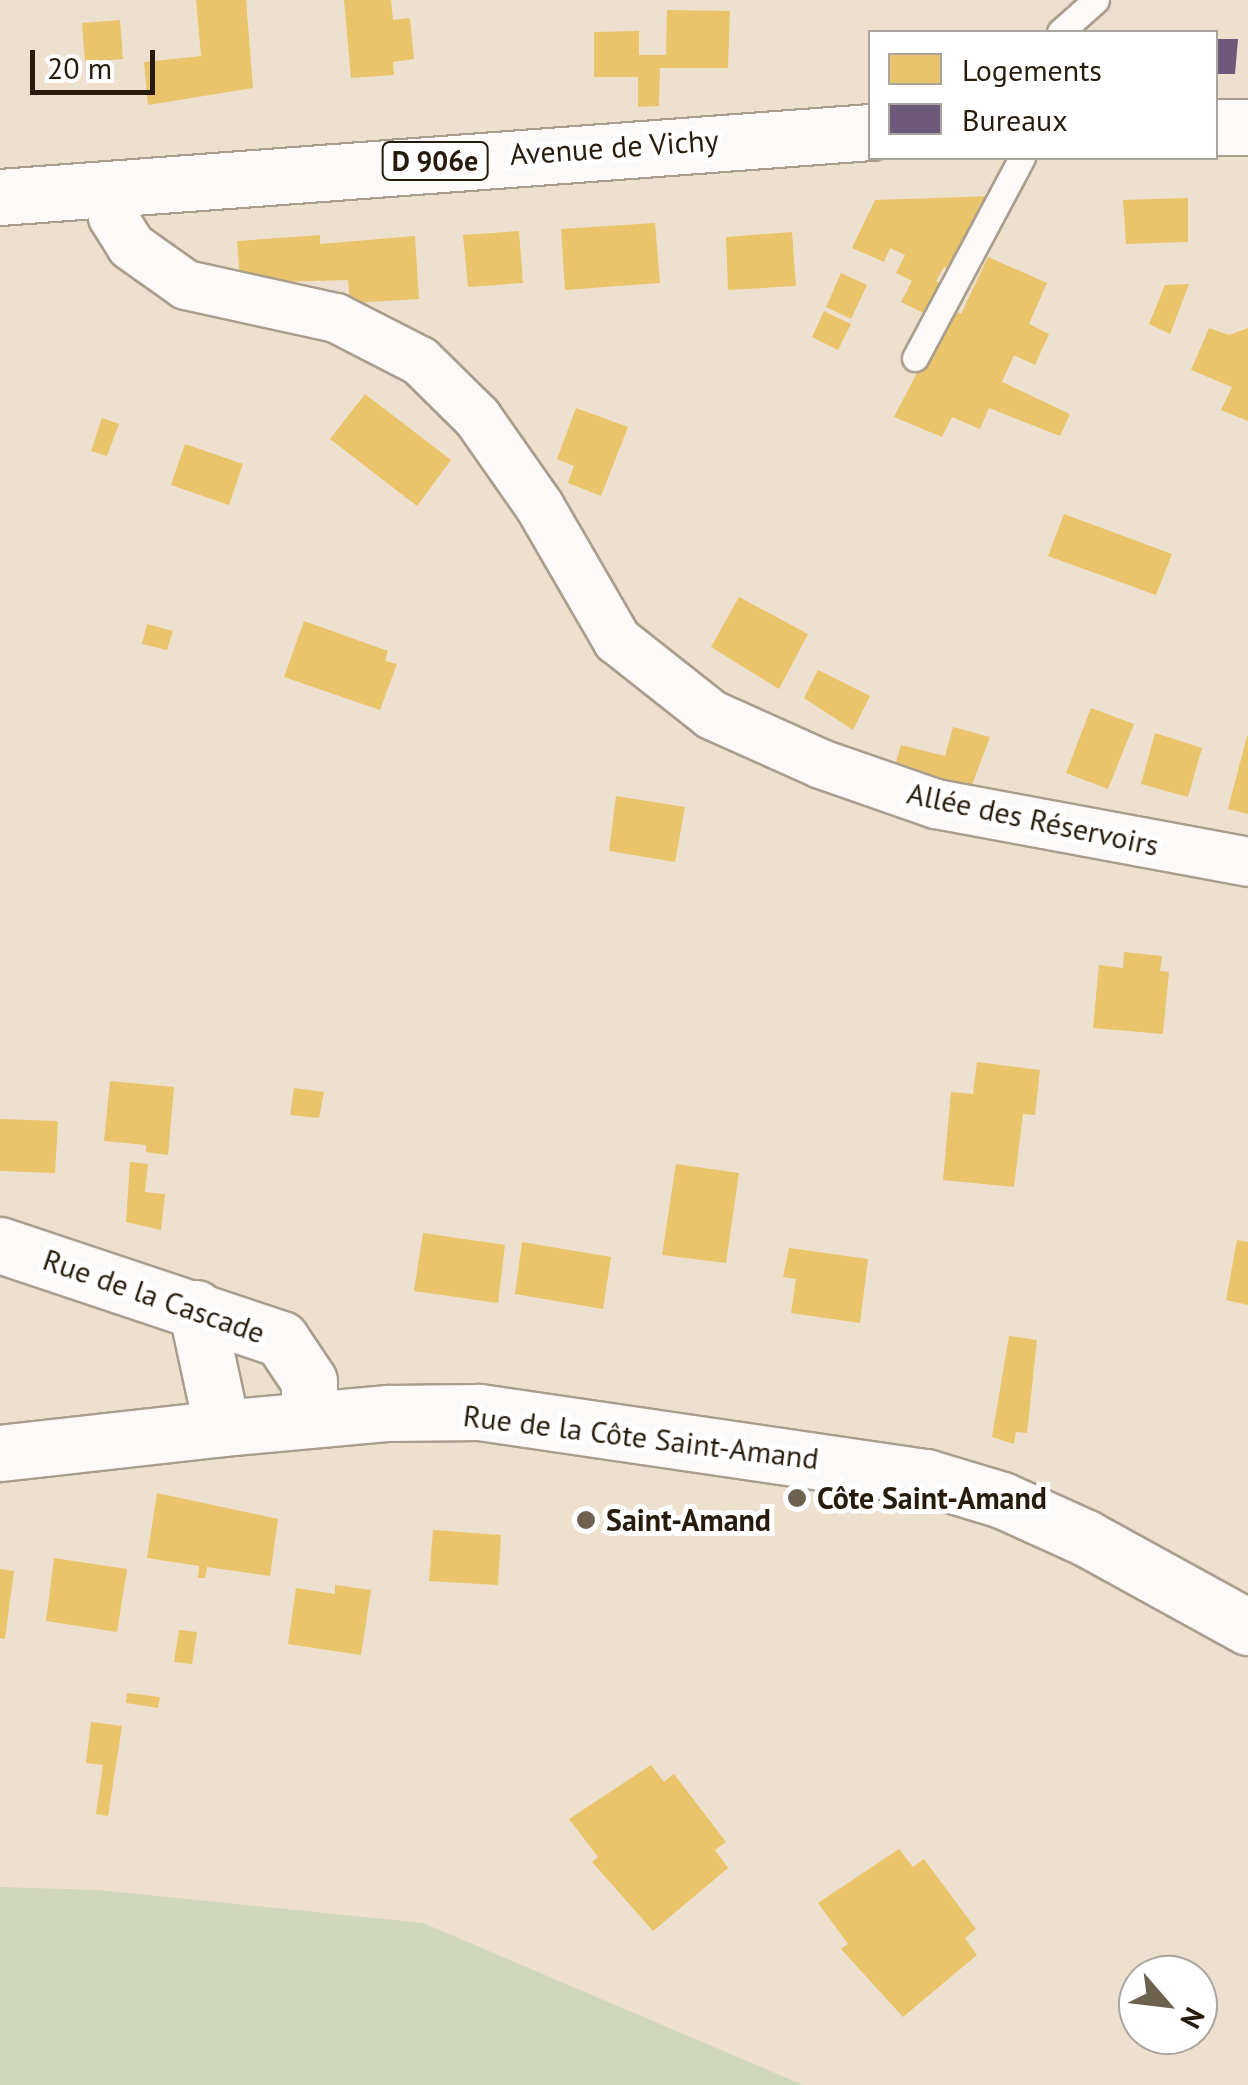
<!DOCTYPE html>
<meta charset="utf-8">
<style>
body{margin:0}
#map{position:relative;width:1248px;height:2085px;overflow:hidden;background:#eee0ce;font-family:"PT Sans",sans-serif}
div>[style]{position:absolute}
.green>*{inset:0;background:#d0d7ba}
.homes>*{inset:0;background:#e9c46a}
.offices>*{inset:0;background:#6d597a}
.roads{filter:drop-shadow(2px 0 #a99d8e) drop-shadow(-2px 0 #a99d8e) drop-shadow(0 2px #a99d8e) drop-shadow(0 -2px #a99d8e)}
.service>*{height:25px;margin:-12.5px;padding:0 12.5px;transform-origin:12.5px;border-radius:12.5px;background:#fcfaf8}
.minor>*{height:48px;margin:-24px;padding:0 24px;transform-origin:24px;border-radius:24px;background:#fcfaf8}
.tertiary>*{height:55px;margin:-27.5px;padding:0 27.5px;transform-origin:27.5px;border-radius:27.5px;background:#fcfaf8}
.secondary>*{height:55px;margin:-27.5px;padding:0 27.5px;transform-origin:27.5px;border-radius:27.5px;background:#fcfaf8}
.primary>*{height:55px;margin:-27.5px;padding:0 27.5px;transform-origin:27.5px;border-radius:27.5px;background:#fcfaf8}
.dots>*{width:28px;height:28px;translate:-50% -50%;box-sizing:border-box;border:5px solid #fff;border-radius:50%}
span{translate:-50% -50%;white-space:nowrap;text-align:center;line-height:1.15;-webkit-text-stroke:10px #fff;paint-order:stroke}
.shield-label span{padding:2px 8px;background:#fff;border:2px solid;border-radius:8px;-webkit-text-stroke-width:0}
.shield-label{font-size:28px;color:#271c0c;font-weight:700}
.street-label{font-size:30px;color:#271c0c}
.poi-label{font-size:30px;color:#271c0c;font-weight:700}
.left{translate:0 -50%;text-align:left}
.legend{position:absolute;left:868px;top:30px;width:350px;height:130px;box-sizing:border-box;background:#fff;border:2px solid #a9a49e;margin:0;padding:12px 18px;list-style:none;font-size:30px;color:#271c0c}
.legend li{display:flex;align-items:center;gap:20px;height:50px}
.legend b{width:50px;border:2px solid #a9a49e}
.north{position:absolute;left:1118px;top:1955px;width:100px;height:100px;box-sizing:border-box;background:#fff;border:2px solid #a9a49e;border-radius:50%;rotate:118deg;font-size:28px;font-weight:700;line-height:40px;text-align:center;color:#271c0c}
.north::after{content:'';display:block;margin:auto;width:35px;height:45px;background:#6d6150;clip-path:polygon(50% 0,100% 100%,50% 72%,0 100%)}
.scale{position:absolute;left:30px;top:50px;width:125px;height:45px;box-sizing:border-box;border:5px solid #271c0c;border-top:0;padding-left:12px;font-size:30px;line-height:35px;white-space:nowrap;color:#271c0c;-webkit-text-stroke:8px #fff;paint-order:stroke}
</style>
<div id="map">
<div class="green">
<i style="clip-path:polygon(0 1887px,98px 1890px,423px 1923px,803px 2085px,0 2085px)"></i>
</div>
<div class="homes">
<i style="clip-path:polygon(196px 0,246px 0,253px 88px,148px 105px,144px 62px,201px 56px)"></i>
<i style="clip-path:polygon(344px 0,391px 0,393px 20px,410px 18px,414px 59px,393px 62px,394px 75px,351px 78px)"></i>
<i style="clip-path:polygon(667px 10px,730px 11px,728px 68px,660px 68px,659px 106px,638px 107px,638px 77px,594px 77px,594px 32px,639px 31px,639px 55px,666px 55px)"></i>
<i style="clip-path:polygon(120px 20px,123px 59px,85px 62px,82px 23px)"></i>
<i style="clip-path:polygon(992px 196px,956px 273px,944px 267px,936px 281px,944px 284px,928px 315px,901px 302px,912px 281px,896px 273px,905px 255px,890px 248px,884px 262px,852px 248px,875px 200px)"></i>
<i style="clip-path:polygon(1188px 198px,1188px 242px,1126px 244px,1123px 200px)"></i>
<i style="clip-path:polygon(655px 223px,660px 283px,565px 290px,561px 229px)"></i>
<i style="clip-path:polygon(519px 231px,523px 283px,468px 287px,463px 235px)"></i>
<i style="clip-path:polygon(792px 232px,796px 286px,728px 290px,726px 237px)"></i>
<i style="clip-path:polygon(320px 235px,320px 244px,415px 236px,419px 299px,350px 303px,348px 280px,240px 283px,237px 241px)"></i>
<i style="clip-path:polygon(988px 257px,1047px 283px,1029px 324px,1049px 334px,1035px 365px,1014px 355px,1002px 382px,1070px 414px,1060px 436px,989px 408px,980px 429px,952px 417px,942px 437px,894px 417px,950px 309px,961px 314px)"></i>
<i style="clip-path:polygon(841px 273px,867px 285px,851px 319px,826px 307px)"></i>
<i style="clip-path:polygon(1189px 284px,1170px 334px,1149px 324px,1165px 285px)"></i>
<i style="clip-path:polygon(824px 311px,851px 324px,838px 350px,812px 337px)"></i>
<i style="clip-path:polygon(1209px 328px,1229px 335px,1248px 328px,1248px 421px,1221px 410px,1232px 387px,1191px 370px)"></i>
<i style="clip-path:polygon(365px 394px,451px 460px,417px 506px,330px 439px)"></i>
<i style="clip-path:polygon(576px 408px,628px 427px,601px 496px,568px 483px,574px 466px,557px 459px)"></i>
<i style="clip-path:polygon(102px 418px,119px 424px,107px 456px,91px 451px)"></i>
<i style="clip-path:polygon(185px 444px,243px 464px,229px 505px,171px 485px)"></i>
<i style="clip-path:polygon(1064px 514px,1172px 554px,1156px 595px,1048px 556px)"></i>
<i style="clip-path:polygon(739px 597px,808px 634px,779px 689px,711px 647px)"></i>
<i style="clip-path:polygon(304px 621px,388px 651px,385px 661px,397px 664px,380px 710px,284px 677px)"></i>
<i style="clip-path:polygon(147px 624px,173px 631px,167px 650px,142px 644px)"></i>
<i style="clip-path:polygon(818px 670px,870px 696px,853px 730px,804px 698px)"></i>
<i style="clip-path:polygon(1091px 708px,1134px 724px,1108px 789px,1066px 773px)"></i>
<i style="clip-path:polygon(953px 727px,990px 737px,970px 790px,894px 769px,901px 745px,945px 756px)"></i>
<i style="clip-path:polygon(1155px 733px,1202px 748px,1188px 797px,1141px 784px)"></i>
<i style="clip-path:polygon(1247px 736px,1248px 736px,1248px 814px,1228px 809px)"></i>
<i style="clip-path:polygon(616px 796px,685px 807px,675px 862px,609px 851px)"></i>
<i style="clip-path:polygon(1124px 952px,1162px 956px,1160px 971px,1169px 972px,1163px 1034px,1093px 1028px,1099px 965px,1123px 968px)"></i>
<i style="clip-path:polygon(977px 1062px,1040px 1070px,1035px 1115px,1023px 1114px,1014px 1187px,943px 1180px,951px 1092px,973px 1094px)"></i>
<i style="clip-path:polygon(110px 1081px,174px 1087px,168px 1155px,146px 1152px,146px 1145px,104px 1141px)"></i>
<i style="clip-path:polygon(294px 1088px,324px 1092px,319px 1118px,290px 1115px)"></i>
<i style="clip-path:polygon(0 1119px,58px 1121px,55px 1173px,0 1171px)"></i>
<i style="clip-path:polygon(130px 1162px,148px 1164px,145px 1192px,165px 1194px,161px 1230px,126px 1222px)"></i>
<i style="clip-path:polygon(676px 1164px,739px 1173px,726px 1263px,662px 1255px)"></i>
<i style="clip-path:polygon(423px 1233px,505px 1245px,498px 1303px,414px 1291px)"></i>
<i style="clip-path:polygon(1237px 1240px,1248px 1242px,1248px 1305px,1226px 1300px)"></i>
<i style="clip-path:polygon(522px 1242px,611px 1257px,603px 1309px,515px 1294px)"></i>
<i style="clip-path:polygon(789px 1248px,868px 1259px,860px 1323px,791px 1313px,796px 1279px,783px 1277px)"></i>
<i style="clip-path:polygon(1009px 1336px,1037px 1340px,1027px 1433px,1016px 1432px,1014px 1444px,992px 1437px)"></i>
<i style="clip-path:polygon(157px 1493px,278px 1519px,270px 1576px,207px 1567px,205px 1578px,198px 1578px,199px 1566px,147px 1558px)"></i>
<i style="clip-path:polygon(581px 1507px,598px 1513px,592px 1532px,575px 1527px)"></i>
<i style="clip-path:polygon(433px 1530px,501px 1535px,498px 1585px,429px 1581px)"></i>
<i style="clip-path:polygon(54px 1558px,127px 1569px,117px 1632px,46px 1621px)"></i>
<i style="clip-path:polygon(0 1569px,14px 1571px,5px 1639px,0 1638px)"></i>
<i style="clip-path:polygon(335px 1585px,371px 1590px,361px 1655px,288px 1644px,296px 1588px,335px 1594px)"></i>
<i style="clip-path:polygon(179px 1630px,197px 1632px,192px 1664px,174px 1662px)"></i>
<i style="clip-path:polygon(127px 1693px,160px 1697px,158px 1708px,126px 1703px)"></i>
<i style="clip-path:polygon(91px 1722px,122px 1726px,108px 1816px,96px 1814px,103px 1765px,86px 1763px)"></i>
<i style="clip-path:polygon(651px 1765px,664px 1782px,674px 1774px,726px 1842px,715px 1850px,728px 1868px,653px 1931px,592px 1862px,598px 1857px,569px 1819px)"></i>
<i style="clip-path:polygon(899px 1849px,913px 1867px,924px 1859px,976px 1929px,965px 1938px,977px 1955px,903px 2017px,841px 1949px,848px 1944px,818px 1903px)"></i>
</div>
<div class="offices">
<i style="clip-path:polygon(1216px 39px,1238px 39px,1235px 74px,1216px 74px)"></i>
</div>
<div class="roads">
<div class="service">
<i style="left:1060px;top:32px;width:48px;rotate:-41.6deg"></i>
<i style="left:915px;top:358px;width:227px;rotate:-61.9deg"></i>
</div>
<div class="minor">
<i style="left:109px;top:189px;width:28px;rotate:82deg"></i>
<i style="left:113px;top:217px;width:34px;rotate:58deg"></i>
<i style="left:131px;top:246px;width:67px;rotate:35.3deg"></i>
<i style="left:186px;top:285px;width:154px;rotate:12.4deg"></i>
<i style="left:336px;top:318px;width:94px;rotate:27.1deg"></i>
<i style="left:420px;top:361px;width:80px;rotate:44.5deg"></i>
<i style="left:477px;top:417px;width:110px;rotate:55deg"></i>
<i style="left:540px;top:507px;width:154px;rotate:59.9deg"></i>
<i style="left:617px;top:640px;width:121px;rotate:38.3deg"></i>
<i style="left:712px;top:715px;width:120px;rotate:24.2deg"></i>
<i style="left:821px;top:764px;width:122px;rotate:19.2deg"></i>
<i style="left:936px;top:804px;width:317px;rotate:10.5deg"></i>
</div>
<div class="tertiary">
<i style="left:0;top:1453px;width:223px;rotate:-6.4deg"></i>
</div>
<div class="secondary">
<i style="left:0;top:1245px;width:296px;rotate:18.5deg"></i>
<i style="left:281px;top:1339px;width:50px;rotate:56.3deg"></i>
<i style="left:309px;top:1381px;width:39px;rotate:90deg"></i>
<i style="left:196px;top:1308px;width:123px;rotate:77.8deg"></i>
<i style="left:222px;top:1428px;width:167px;rotate:-5.2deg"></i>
<i style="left:388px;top:1413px;width:91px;rotate:-0.6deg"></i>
<i style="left:479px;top:1412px;width:452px;rotate:8.3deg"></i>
<i style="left:926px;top:1477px;width:79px;rotate:16.8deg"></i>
<i style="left:1002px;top:1500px;width:92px;rotate:24.3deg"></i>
<i style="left:1086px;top:1538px;width:185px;rotate:28.8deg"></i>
</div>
<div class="primary">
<i style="left:1216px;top:127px;width:32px"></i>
<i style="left:0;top:197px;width:872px;rotate:-4.27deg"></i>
</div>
</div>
<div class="dots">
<i style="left:797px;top:1498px;background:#6d6150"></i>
<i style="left:586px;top:1520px;background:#6d6150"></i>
</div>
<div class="shield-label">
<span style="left:435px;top:161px">D 906e</span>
</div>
<div class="street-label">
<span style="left:614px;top:147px;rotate:-4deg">Avenue de Vichy</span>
<span style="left:1033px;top:819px;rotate:12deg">Allée des Réservoirs</span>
<span style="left:154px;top:1296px;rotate:19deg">Rue de la Cascade</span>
<span style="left:641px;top:1437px;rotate:7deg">Rue de la Côte Saint-Amand</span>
</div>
<div class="poi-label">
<span class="left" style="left:817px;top:1498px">Côte Saint-Amand</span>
<span class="left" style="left:606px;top:1520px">Saint-Amand</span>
</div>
<ul class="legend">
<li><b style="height:28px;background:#e9c46a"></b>Logements</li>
<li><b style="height:28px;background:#6d597a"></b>Bureaux</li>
</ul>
<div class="north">N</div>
<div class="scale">20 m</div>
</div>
